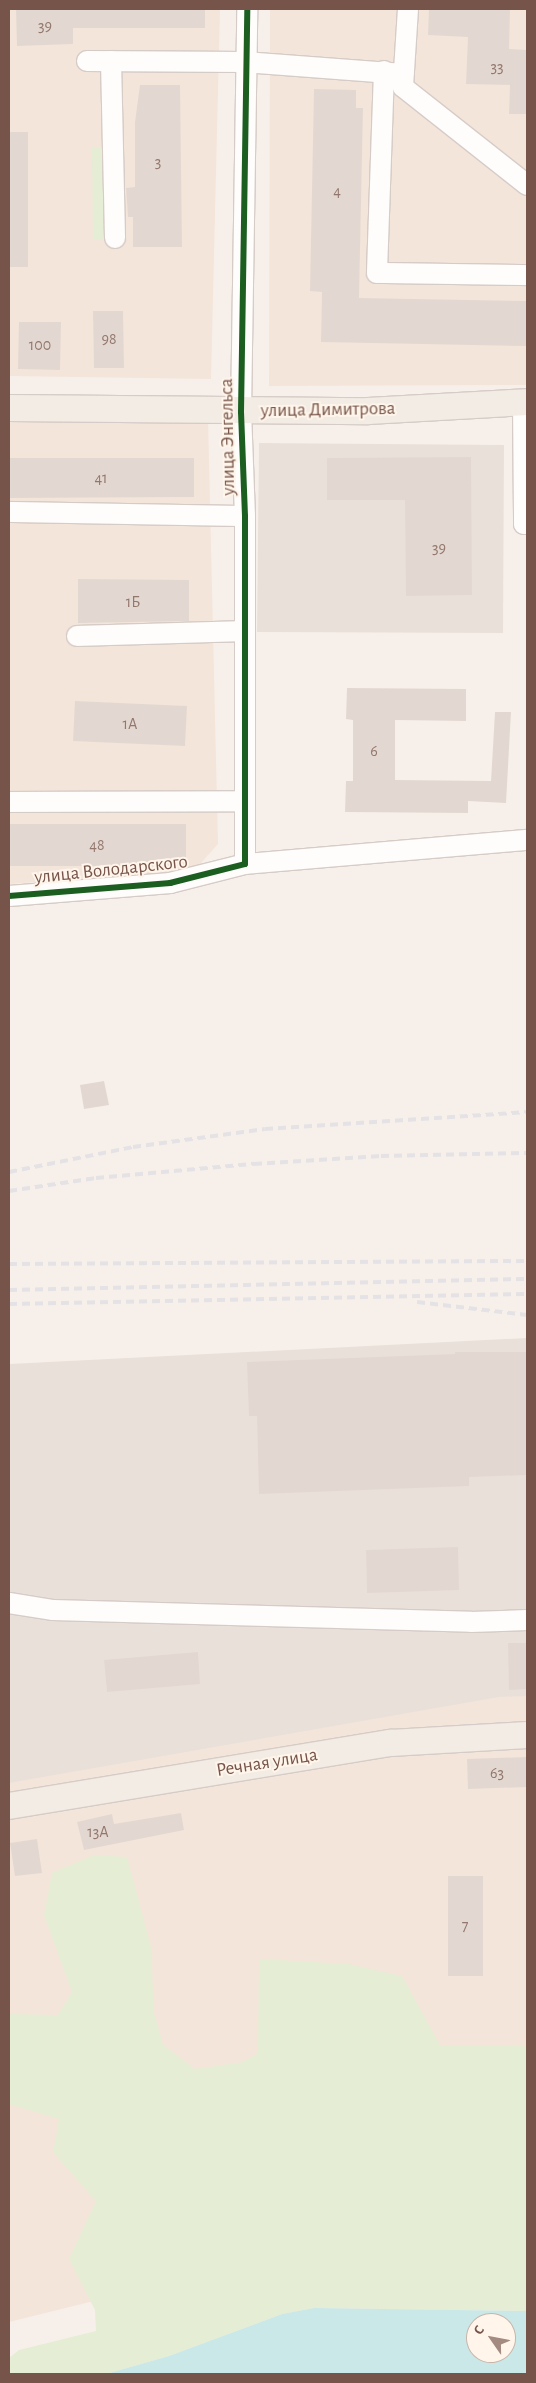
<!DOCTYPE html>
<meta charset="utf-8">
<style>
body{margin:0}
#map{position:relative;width:536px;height:2383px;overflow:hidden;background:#f7f0ea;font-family:"Alegreya Sans",sans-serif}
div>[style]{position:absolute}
.residential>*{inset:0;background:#f3e5da}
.industrial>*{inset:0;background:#eae0da}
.green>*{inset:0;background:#e5edd4}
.water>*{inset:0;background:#cae8e8}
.building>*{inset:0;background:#e3d8d1}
.roads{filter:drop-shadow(1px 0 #d6ccc7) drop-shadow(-1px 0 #d6ccc7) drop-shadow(0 1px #d6ccc7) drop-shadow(0 -1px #d6ccc7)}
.minor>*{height:20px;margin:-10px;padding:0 10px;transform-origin:10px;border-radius:10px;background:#fefdfc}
.major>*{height:26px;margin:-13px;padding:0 13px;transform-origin:13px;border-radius:13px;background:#f2ece5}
.rail>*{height:4px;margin-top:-2px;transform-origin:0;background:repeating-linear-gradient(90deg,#e4e2e5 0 8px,transparent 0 13px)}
.cycleway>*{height:6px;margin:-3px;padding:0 3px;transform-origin:3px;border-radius:3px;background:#1b5e20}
span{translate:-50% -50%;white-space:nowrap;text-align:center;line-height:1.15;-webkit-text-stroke:4px #fff5ea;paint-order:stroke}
.number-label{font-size:16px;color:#93776d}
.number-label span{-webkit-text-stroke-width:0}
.street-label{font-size:19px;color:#765449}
.frame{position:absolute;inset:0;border:10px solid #765449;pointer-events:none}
.north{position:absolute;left:466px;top:2313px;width:50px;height:50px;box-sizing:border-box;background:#fff5ea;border:1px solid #c8b5aa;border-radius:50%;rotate:303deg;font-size:14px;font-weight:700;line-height:20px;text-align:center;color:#765449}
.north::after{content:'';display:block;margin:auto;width:18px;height:22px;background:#a38b81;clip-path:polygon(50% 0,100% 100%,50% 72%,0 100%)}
</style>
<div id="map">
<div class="residential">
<i style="clip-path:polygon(9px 9px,220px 9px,211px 379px,9px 376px)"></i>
<i style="clip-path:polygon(270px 9px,527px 9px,527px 385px,269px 386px)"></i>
<i style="clip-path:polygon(208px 418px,218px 844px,194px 871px,9px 884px,9px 420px)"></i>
<i style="clip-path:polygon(527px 1568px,527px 2253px,308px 2248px,9px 2322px,9px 1726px)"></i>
</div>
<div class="industrial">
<i style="clip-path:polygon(259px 443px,504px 445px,503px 633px,257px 632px)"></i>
<i style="clip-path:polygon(527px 1338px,527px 1696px,499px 1697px,9px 1783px,9px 1364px)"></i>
</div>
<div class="green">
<i style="clip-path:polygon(92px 148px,104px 148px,105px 240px,93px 240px)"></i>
<i style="clip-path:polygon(94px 1855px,127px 1857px,151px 1947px,154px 2012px,163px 2045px,195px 2069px,243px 2062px,258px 2053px,259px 1959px,348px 1964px,402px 1976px,440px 2045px,527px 2046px,527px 2311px,314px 2308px,282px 2314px,169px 2356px,106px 2374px,9px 2374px,9px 2358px,19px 2350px,96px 2331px,95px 2310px,69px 2259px,96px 2201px,53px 2152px,59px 2119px,9px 2104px,9px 2014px,58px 2015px,72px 1992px,44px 1915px,52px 1873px)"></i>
</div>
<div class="water">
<i style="clip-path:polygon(evenodd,314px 2308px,527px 2311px,527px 2374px,106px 2374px,169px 2356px,282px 2314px,314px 2308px,476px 2323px,506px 2323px,506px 2353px,476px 2353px,476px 2323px)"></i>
</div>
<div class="building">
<i style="clip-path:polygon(16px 9px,205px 9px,205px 28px,73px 28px,73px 44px,17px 46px)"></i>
<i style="clip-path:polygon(429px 9px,510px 9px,509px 49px,527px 50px,527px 114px,509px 114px,510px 85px,466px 84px,468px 37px,428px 35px)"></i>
<i style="clip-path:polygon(140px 85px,180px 85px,182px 247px,133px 247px,133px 217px,128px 217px,126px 188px,135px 187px,135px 122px)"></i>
<i style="clip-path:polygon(314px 89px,356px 90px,356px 108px,363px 108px,359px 298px,527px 301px,527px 346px,321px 342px,322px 292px,310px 291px)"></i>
<i style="clip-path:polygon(9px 132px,28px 132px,28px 267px,9px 267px)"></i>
<i style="clip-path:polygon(93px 311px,123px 311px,124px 368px,94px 368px)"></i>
<i style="clip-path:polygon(19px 322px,61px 322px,60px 370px,18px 369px)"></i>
<i style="clip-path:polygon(471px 457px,472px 595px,406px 596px,405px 500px,327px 500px,327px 458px)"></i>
<i style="clip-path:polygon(9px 458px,194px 458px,194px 497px,9px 498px)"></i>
<i style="clip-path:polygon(78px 579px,189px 580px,189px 621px,78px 623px)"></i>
<i style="clip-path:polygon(347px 688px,466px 689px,466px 721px,395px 720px,395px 780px,491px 781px,495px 712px,511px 712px,506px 803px,468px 801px,468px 813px,345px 812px,346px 781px,353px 781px,353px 720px,346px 719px)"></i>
<i style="clip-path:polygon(75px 701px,187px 706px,185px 746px,73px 741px)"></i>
<i style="clip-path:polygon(9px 824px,186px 824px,186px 866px,9px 866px)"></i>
<i style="clip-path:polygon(104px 1081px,109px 1105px,84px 1109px,80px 1085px)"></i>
<i style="clip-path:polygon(455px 1352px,527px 1352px,527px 1475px,469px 1477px,469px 1486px,259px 1494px,257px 1416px,249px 1416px,247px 1362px,455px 1354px)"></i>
<i style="clip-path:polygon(458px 1547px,459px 1590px,367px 1593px,366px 1550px)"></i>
<i style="clip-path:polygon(508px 1643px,527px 1643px,527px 1689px,509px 1690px)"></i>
<i style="clip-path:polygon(198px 1652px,200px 1684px,107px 1692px,104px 1660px)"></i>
<i style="clip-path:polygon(527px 1757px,527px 1787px,468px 1789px,467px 1759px)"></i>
<i style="clip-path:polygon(181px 1813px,184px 1830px,84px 1850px,77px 1822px,112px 1814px,114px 1824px)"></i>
<i style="clip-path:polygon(37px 1839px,42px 1873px,15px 1876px,10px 1843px)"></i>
<i style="clip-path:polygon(448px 1876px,483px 1876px,483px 1976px,448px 1976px)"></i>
</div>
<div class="roads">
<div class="minor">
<i style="left:408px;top:9px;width:78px;rotate:93.7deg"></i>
<i style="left:403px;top:87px;width:158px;rotate:38.3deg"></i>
<i style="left:87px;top:61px;width:157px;rotate:0.4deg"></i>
<i style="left:244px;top:62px;width:160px;rotate:4.3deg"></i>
<i style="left:111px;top:61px;width:177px;rotate:88.7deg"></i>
<i style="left:384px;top:71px;width:202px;rotate:92deg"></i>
<i style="left:377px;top:273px;width:150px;rotate:0.8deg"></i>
<i style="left:523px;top:402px;width:122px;rotate:89.5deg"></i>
<i style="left:524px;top:524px;width:3px"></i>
<i style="left:9px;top:512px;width:236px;rotate:1deg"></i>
<i style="left:77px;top:636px;width:168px;rotate:-1.7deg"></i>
<i style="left:9px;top:802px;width:236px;rotate:-0.2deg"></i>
<i style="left:245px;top:864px;width:348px;rotate:-90deg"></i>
<i style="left:245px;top:516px;width:104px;rotate:-92.2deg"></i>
<i style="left:241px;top:412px;width:403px;rotate:-89.1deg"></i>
<i style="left:9px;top:896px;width:162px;rotate:-4.6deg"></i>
<i style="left:170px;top:883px;width:77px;rotate:-14.2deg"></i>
<i style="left:245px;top:864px;width:283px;rotate:-4.9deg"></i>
<i style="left:9px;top:1603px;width:45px;rotate:9deg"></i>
<i style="left:53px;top:1610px;width:418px;rotate:1.6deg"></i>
<i style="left:471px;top:1622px;width:56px;rotate:-2deg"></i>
</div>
<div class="major">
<i style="left:9px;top:408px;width:359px;rotate:0.5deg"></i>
<i style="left:368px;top:411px;width:159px;rotate:-3.2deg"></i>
<i style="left:9px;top:1806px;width:387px;rotate:-9.4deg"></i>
<i style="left:391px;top:1743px;width:136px;rotate:-3.4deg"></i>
</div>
</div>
<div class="rail">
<i style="left:9px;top:1172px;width:126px;rotate:-11.4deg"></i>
<i style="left:133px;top:1147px;width:133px;rotate:-7.8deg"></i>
<i style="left:265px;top:1129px;width:263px;rotate:-3.7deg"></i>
<i style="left:9px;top:1191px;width:88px;rotate:-8.5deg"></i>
<i style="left:96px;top:1178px;width:159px;rotate:-5.1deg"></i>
<i style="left:254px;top:1164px;width:127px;rotate:-3.6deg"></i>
<i style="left:381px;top:1156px;width:146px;rotate:-1.2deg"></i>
<i style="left:9px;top:1264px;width:518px;rotate:-0.33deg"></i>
<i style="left:9px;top:1290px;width:518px;rotate:-1.22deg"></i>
<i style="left:417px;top:1302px;width:111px;rotate:6.7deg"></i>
<i style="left:9px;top:1304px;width:518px;rotate:-1.11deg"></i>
</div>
<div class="cycleway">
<i style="left:9px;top:896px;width:162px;rotate:-4.6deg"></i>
<i style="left:170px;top:883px;width:77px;rotate:-14.2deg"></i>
<i style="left:245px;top:864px;width:348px;rotate:-90deg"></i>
<i style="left:245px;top:516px;width:104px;rotate:-92.2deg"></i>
<i style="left:241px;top:412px;width:403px;rotate:-89.1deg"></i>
</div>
<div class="number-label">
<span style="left:45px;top:26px">39</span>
<span style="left:497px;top:67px">33</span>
<span style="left:158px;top:162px">3</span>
<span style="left:337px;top:191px">4</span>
<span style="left:109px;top:339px">98</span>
<span style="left:40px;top:345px">100</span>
<span style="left:101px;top:478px">41</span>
<span style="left:439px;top:548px">39</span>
<span style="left:133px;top:602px">1Б</span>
<span style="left:130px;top:724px">1А</span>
<span style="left:374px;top:751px">6</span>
<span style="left:97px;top:845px">48</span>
<span style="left:497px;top:1773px">63</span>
<span style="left:98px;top:1832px">13А</span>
<span style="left:465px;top:1926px">7</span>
</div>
<div class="street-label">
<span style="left:328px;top:410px;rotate:-1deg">улица Димитрова</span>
<span style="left:228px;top:437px;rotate:-91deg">улица Энгельса</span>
<span style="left:111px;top:870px;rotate:-6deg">улица Володарского</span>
<span style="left:267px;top:1763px;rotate:-9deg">Речная улица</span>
</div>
<div class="frame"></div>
<div class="north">С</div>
</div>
